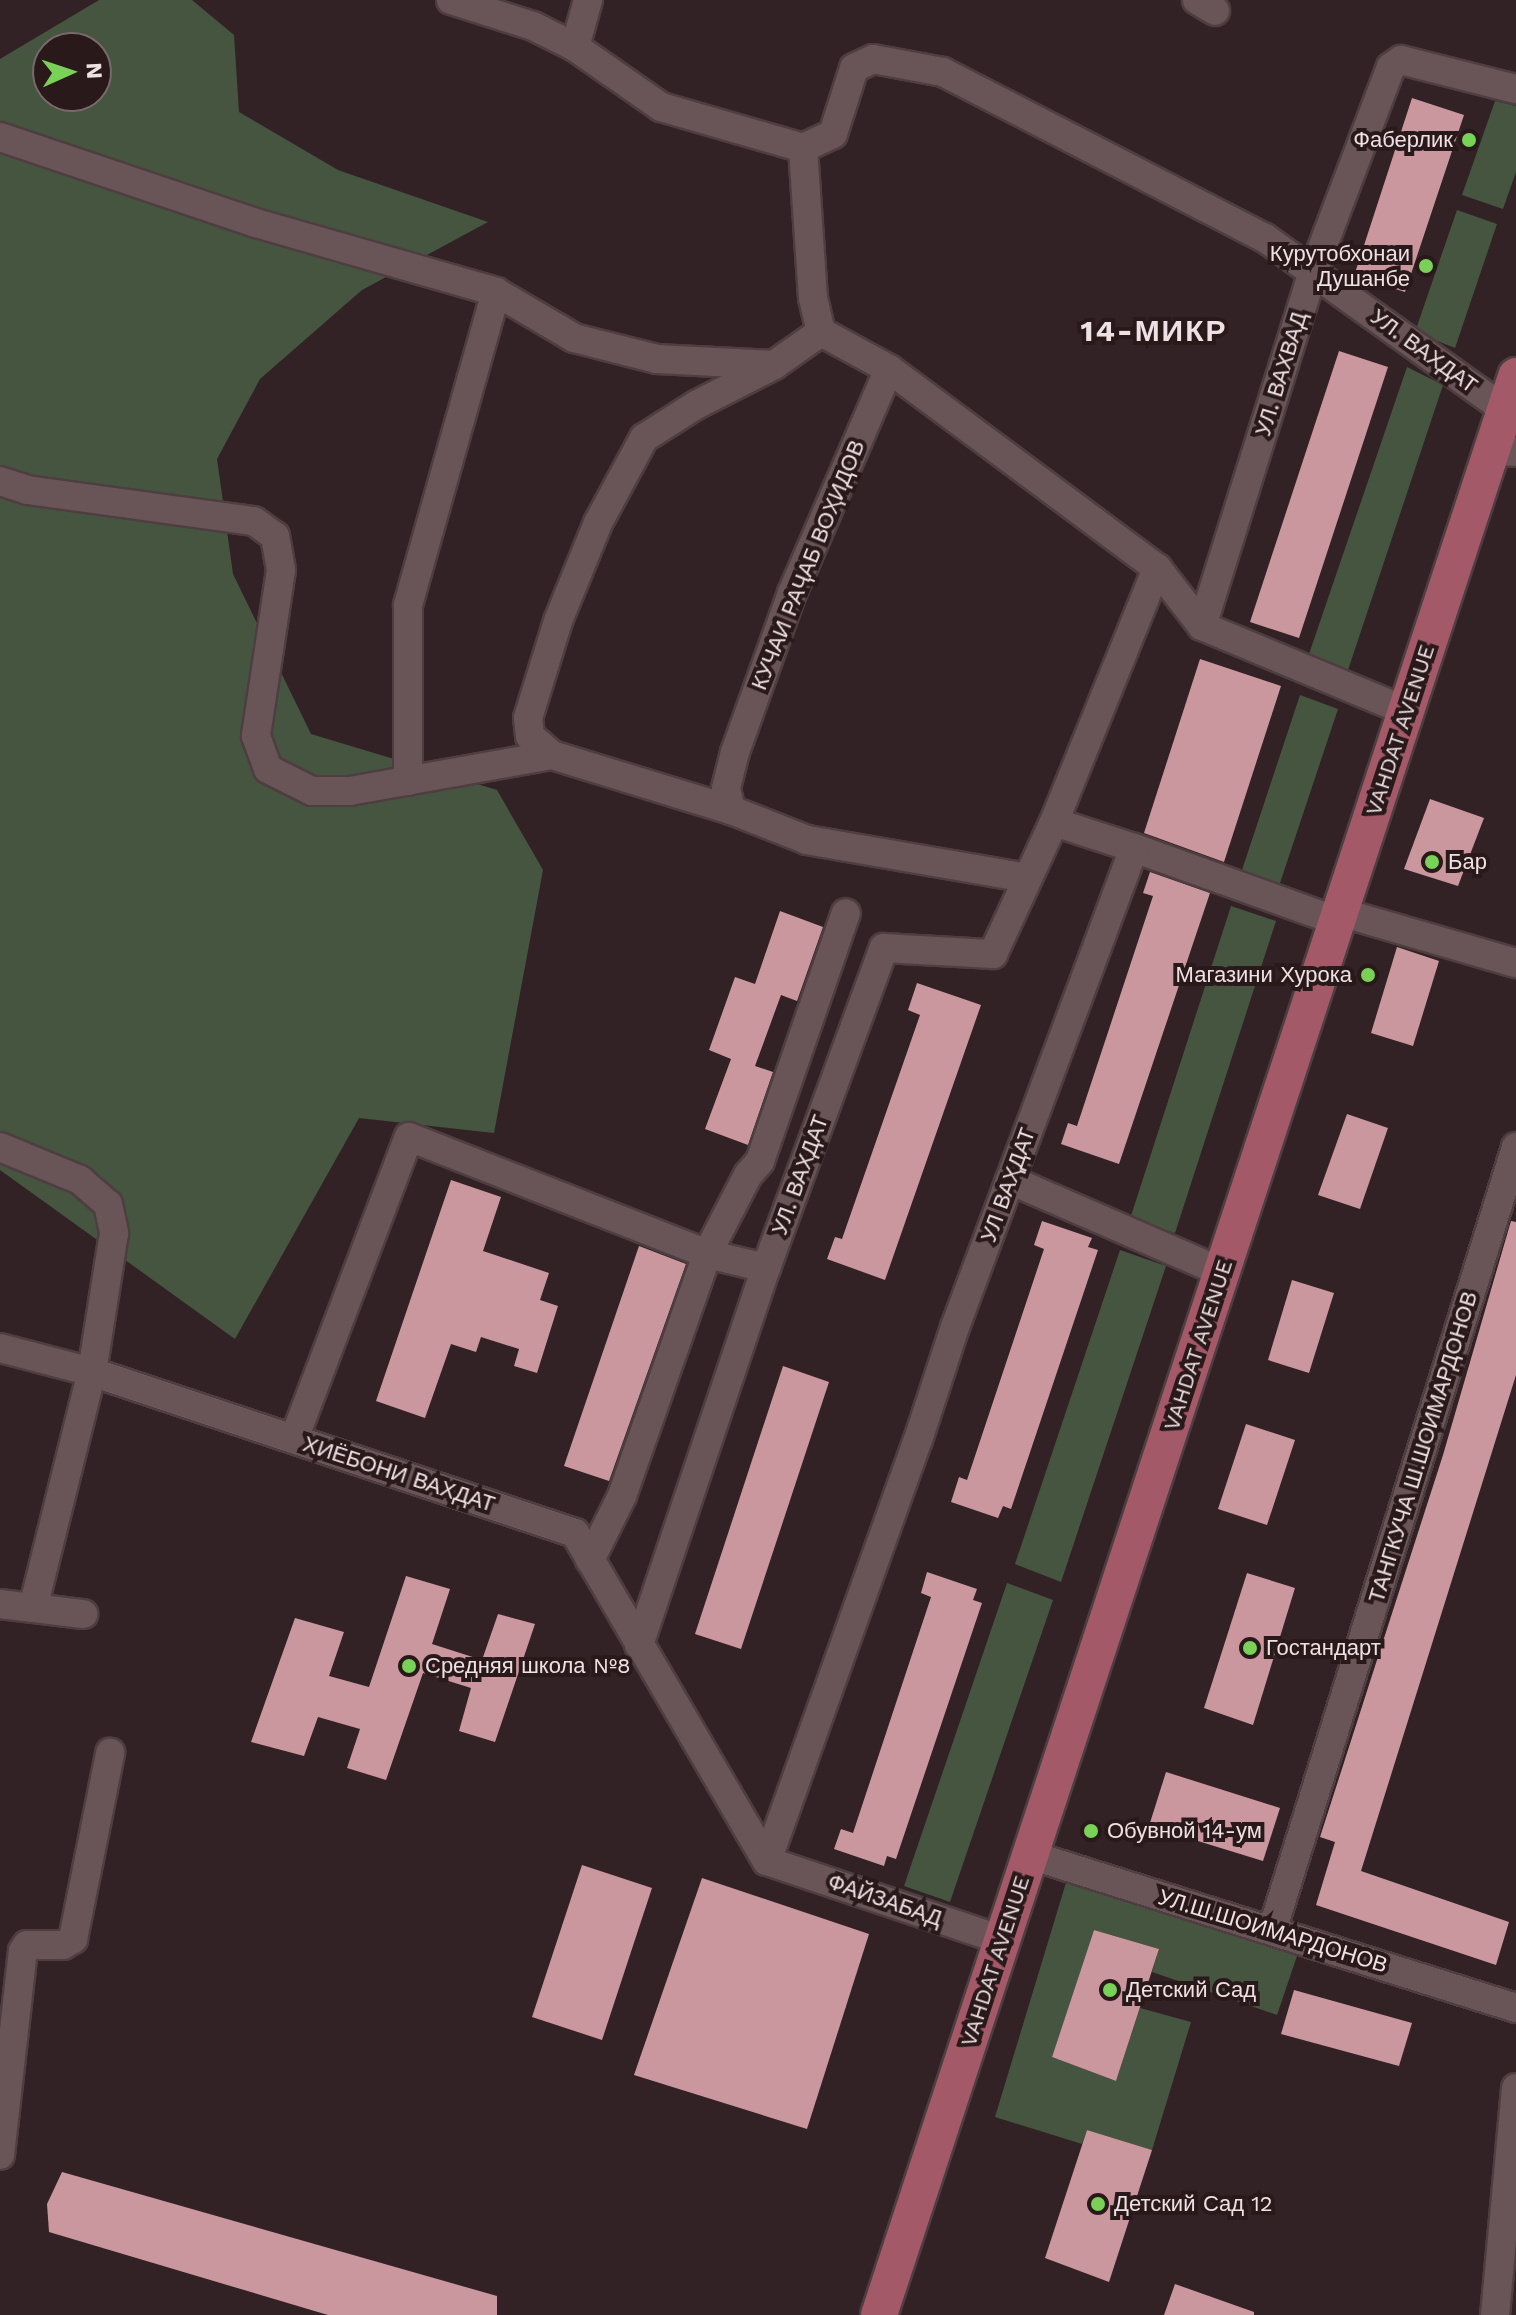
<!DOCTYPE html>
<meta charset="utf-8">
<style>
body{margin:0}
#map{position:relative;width:1516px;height:2315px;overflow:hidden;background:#332225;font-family:"Work Sans",sans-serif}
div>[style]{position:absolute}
.green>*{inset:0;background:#455540}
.building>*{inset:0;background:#cb979f}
.roads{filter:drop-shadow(2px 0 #4e3e41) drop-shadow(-2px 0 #4e3e41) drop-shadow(0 2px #4e3e41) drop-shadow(0 -2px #4e3e41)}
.minor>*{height:28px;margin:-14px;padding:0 14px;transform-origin:14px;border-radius:14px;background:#695558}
.major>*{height:36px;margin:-18px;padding:0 18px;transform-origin:18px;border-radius:18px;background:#a45968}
.dots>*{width:22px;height:22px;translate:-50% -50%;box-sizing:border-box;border:4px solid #29191b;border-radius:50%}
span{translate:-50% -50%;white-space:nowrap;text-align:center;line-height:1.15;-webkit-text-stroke:8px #29191b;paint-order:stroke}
.poi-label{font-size:22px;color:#eee1e3}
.right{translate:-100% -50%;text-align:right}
.left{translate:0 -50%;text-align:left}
.street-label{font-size:22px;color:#eee1e3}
.district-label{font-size:30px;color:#eee1e3;font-weight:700;letter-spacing:2px}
.north{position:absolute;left:32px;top:32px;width:80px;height:80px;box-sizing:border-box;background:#29191b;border:2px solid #78696b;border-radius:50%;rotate:87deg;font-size:22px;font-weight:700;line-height:32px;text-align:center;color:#eee1e3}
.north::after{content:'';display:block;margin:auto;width:28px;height:36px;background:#7ad157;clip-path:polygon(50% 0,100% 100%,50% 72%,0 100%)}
</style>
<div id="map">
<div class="green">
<i style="clip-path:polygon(evenodd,99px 0,192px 0,234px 35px,239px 112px,338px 170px,488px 222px,362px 290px,260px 379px,217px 459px,233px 574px,311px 734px,497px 790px,543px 870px,494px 1133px,359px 1118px,235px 1339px,0 1170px,0 59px,99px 0,48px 48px,96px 48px,96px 96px,48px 96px,48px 48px)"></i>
<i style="clip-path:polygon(1495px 101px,1516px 106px,1516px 172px,1503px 209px,1462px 195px)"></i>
<i style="clip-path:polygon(1457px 210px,1497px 224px,1455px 348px,1415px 332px)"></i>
<i style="clip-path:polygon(1407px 367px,1443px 385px,1348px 670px,1309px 654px)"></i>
<i style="clip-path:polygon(1300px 695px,1338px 709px,1278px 889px,1241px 873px)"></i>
<i style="clip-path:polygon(1231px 906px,1276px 921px,1175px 1233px,1130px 1219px)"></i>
<i style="clip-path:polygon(1120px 1250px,1166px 1266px,1061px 1582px,1015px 1564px)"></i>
<i style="clip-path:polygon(1007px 1583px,1053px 1600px,950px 1902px,904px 1886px)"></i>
<i style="clip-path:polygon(1068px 1876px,1298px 1953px,1277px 2015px,1152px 1972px,1159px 1949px,1094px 1930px,1052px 2057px,1116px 2081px,1140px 2008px,1191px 2022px,1152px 2150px,1087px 2130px,1082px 2144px,995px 2117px)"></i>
</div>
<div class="building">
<i style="clip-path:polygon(1412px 98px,1464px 115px,1405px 292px,1354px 276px)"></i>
<i style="clip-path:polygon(1339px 351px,1388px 367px,1299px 638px,1250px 622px)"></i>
<i style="clip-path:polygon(1200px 659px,1281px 686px,1224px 862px,1144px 833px)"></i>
<i style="clip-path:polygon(1430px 799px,1484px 818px,1458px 886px,1404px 869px)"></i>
<i style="clip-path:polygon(1150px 872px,1210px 893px,1119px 1164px,1061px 1144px,1068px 1123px,1077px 1126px,1153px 896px,1143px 893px)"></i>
<i style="clip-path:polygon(780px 911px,823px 927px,797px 1001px,781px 995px,755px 1066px,773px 1072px,748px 1145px,705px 1129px,731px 1059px,709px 1050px,735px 977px,755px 984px)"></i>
<i style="clip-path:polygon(1397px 947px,1439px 961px,1413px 1046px,1371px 1033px)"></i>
<i style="clip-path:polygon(917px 983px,981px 1005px,885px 1280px,827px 1259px,835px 1237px,842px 1239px,920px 1015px,908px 1010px)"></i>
<i style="clip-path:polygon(1347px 1114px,1388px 1128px,1360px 1209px,1318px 1195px)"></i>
<i style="clip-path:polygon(451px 1180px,501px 1197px,483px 1251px,549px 1273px,540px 1300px,558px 1306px,537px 1373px,514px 1366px,519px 1349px,481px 1337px,476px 1352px,451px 1344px,425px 1418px,376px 1401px)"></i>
<i style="clip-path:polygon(1042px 1221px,1092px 1238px,1088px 1247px,1098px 1250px,1011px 1509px,1003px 1506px,998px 1518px,951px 1502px,959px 1477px,967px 1480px,1044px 1249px,1034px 1245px)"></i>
<i style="clip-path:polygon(1511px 1221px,1516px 1222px,1516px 1375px,1361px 1871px,1509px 1922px,1496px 1965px,1316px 1905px,1335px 1842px,1320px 1837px,1443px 1455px)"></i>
<i style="clip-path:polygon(639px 1246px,686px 1264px,609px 1481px,564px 1466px)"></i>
<i style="clip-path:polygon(1292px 1280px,1334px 1293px,1309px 1373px,1268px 1360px)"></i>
<i style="clip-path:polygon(783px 1366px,829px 1382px,741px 1649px,695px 1634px)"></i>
<i style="clip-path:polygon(1246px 1424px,1295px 1440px,1267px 1525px,1218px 1509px)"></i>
<i style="clip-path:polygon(927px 1572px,977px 1589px,973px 1600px,982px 1603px,896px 1859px,887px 1856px,884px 1866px,834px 1849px,841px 1829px,853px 1833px,931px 1597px,921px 1593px)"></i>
<i style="clip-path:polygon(1247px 1573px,1295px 1588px,1253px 1725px,1204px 1708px)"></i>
<i style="clip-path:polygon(406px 1576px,450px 1589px,432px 1644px,482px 1660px,498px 1614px,535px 1624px,495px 1742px,459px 1731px,471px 1688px,423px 1673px,386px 1780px,347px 1768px,360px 1729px,318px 1717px,304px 1756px,251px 1742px,295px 1618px,344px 1632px,329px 1676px,369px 1687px)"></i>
<i style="clip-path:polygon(1166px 1772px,1280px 1808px,1263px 1861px,1149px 1826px)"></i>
<i style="clip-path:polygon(582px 1865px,652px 1888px,602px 2040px,532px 2017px)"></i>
<i style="clip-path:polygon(702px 1878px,869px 1934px,807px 2129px,634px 2075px)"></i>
<i style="clip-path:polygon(1094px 1930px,1159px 1949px,1116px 2081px,1052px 2057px)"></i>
<i style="clip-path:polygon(1294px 1990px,1412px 2023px,1399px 2066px,1281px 2034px)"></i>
<i style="clip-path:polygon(1087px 2130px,1152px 2150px,1109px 2282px,1045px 2258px)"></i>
<i style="clip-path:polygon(62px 2172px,497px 2296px,497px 2315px,328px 2315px,49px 2232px,47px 2204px)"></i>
<i style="clip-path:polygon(1175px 2284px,1254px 2312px,1254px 2315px,1164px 2315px)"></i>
</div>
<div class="roads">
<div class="minor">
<i style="left:451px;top:0;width:86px;rotate:17.6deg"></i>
<i style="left:533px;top:26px;width:47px;rotate:26.6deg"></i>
<i style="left:575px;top:47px;width:105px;rotate:34.9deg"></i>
<i style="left:661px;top:107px;width:148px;rotate:16.1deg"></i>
<i style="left:803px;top:148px;width:33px;rotate:-25deg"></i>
<i style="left:833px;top:134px;width:69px;rotate:-72.3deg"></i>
<i style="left:854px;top:68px;width:21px;rotate:-25deg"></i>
<i style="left:873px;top:59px;width:71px;rotate:10.5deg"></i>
<i style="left:943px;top:72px;width:362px;rotate:27.3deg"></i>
<i style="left:1265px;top:238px;width:295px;rotate:35.6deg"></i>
<i style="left:1197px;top:0;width:21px;rotate:31deg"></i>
<i style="left:575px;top:47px;width:49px;rotate:-74.5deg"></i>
<i style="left:0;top:137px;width:270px;rotate:18.6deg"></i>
<i style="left:256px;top:223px;width:250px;rotate:16deg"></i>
<i style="left:496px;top:292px;width:91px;rotate:30.5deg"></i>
<i style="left:574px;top:338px;width:86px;rotate:14.2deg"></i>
<i style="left:657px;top:359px;width:117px;rotate:2.9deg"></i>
<i style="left:803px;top:148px;width:150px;rotate:86.2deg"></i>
<i style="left:813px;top:298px;width:35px;rotate:77deg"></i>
<i style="left:821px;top:332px;width:77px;rotate:28.6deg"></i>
<i style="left:889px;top:369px;width:334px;rotate:36.6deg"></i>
<i style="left:1157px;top:568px;width:73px;rotate:52.2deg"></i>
<i style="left:1202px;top:626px;width:221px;rotate:22.6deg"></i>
<i style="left:889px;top:369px;width:244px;rotate:113.4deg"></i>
<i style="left:792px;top:593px;width:169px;rotate:109.7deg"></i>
<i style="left:735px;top:752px;width:38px;rotate:104deg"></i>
<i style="left:726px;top:789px;width:22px;rotate:77deg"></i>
<i style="left:731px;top:810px;width:82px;rotate:21.5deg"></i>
<i style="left:807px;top:840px;width:222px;rotate:9.8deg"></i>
<i style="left:1491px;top:451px;width:25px;rotate:2deg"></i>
<i style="left:0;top:481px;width:28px;rotate:18deg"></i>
<i style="left:27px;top:490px;width:229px;rotate:7.8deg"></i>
<i style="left:254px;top:521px;width:26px;rotate:36deg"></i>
<i style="left:275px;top:536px;width:35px;rotate:80deg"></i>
<i style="left:281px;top:570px;width:168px;rotate:98.6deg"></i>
<i style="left:256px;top:736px;width:35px;rotate:70deg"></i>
<i style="left:268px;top:769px;width:49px;rotate:26.6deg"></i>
<i style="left:312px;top:791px;width:38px"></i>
<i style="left:350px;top:791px;width:205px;rotate:-10.1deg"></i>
<i style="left:1202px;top:626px;width:371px;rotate:-72.6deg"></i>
<i style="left:1313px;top:272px;width:219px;rotate:-69.2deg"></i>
<i style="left:1391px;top:67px;width:12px;rotate:-35deg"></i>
<i style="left:1401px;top:60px;width:119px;rotate:14.2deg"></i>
<i style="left:408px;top:781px;width:176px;rotate:-90deg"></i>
<i style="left:408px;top:605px;width:325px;rotate:-74.3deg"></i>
<i style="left:731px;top:810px;width:187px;rotate:-162.9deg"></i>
<i style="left:552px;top:755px;width:29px;rotate:-139deg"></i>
<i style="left:530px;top:736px;width:18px;rotate:-96deg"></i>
<i style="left:528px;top:718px;width:102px;rotate:-72.8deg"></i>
<i style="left:558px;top:621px;width:106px;rotate:-67.8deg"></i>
<i style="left:598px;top:523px;width:97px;rotate:-61.6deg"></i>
<i style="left:644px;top:438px;width:62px;rotate:-32.4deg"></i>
<i style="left:696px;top:405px;width:88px;rotate:-27.1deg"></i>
<i style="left:774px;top:365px;width:57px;rotate:-35.1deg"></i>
<i style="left:1134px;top:848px;width:216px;rotate:19.8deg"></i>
<i style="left:1340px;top:912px;width:183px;rotate:16.2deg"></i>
<i style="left:0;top:1147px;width:87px;rotate:22.4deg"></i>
<i style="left:80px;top:1180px;width:37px;rotate:41deg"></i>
<i style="left:108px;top:1204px;width:30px;rotate:78deg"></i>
<i style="left:114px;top:1233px;width:141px;rotate:99deg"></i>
<i style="left:92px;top:1372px;width:95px;rotate:-165.4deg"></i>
<i style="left:1010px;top:1180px;width:231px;rotate:23.5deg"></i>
<i style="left:294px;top:1439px;width:323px;rotate:-69.2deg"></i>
<i style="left:409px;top:1137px;width:320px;rotate:21.4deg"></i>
<i style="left:707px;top:1254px;width:61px;rotate:13.3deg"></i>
<i style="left:590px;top:1560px;width:72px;rotate:-63.4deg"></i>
<i style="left:622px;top:1496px;width:256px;rotate:-70.6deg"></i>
<i style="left:707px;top:1254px;width:89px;rotate:-62.6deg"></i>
<i style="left:748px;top:1175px;width:18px;rotate:-49deg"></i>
<i style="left:760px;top:1161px;width:262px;rotate:-70.9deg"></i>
<i style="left:0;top:1604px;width:84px;rotate:6.9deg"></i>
<i style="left:33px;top:1608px;width:243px;rotate:-76deg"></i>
<i style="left:92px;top:1372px;width:509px;rotate:18.43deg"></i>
<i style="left:575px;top:1533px;width:380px;rotate:59.7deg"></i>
<i style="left:639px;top:1645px;width:398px;rotate:-71.4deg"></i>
<i style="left:766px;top:1268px;width:341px;rotate:-69.8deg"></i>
<i style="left:884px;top:948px;width:109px;rotate:3.2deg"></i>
<i style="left:993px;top:954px;width:145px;rotate:-65.2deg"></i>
<i style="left:1030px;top:1855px;width:510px;rotate:17.47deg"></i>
<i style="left:767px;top:1861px;width:447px;rotate:-70.3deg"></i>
<i style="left:918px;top:1440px;width:119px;rotate:-71.9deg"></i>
<i style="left:955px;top:1327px;width:511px;rotate:-69.51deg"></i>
<i style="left:1134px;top:848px;width:84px;rotate:-162deg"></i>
<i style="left:1054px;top:822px;width:274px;rotate:-67.9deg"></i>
<i style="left:767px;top:1861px;width:248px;rotate:18.6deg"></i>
<i style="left:1272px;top:1931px;width:821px;rotate:-72.71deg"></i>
<i style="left:0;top:2155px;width:205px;rotate:-83.6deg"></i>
<i style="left:23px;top:1951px;width:7px;rotate:-56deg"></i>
<i style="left:27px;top:1945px;width:36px"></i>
<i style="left:63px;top:1945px;width:12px;rotate:-31deg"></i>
<i style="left:73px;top:1939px;width:190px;rotate:-78.7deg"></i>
<i style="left:1495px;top:2315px;width:228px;rotate:-84.7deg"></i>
</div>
<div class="major">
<i style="left:879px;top:2315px;width:2041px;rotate:-71.81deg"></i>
</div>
</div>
<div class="dots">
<i style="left:1469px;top:140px;background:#7ad157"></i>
<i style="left:1426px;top:266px;background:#7ad157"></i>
<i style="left:1432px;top:862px;background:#7ad157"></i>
<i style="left:1368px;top:975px;background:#7ad157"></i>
<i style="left:1250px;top:1648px;background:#7ad157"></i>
<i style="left:409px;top:1666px;background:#7ad157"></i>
<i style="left:1091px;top:1831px;background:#7ad157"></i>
<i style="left:1110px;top:1990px;background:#7ad157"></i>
<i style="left:1098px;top:2204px;background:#7ad157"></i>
</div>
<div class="poi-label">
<span class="right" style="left:1453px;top:140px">Фаберлик</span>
<span class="right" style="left:1410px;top:266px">Курутобхонаи<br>Душанбе</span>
<span class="left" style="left:1448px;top:862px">Бар</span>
<span class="right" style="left:1352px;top:975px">Магазини Хурока</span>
<span class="left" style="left:1266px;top:1648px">Гостандарт</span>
<span class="left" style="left:425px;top:1666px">Средняя школа №8</span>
<span class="left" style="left:1107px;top:1831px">Обувной 14-ум</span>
<span class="left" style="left:1126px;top:1990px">Детский Сад</span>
<span class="left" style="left:1114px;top:2204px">Детский Сад 12</span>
</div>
<div class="street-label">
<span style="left:1424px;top:351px;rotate:36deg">УЛ. ВАХДАТ</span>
<span style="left:1281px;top:374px;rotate:-73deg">УЛ. ВАХВАД</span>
<span style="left:808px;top:565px;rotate:-68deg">КУЧАИ РАҶАБ ВОҲИДОВ</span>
<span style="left:1400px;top:730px;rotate:-72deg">VAHDAT AVENUE</span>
<span style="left:800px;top:1175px;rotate:-70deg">УЛ. ВАХДАТ</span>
<span style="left:1008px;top:1185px;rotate:-70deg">УЛ ВАҲДАТ</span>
<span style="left:1198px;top:1345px;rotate:-72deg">VAHDAT AVENUE</span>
<span style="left:1423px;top:1447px;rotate:-73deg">ТАНГКУЧА Ш.ШОИМАРДОНОВ</span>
<span style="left:399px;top:1474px;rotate:18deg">ХИЁБОНИ ВАХДАТ</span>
<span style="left:885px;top:1900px;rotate:19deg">ФАЙЗАБАД</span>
<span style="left:1273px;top:1931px;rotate:17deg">УЛ.Ш.ШОИМАРДОНОВ</span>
<span style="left:995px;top:1961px;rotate:-72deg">VAHDAT AVENUE</span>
</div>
<div class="district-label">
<span style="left:1154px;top:331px">14-МИКР</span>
</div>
<div class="north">N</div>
</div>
